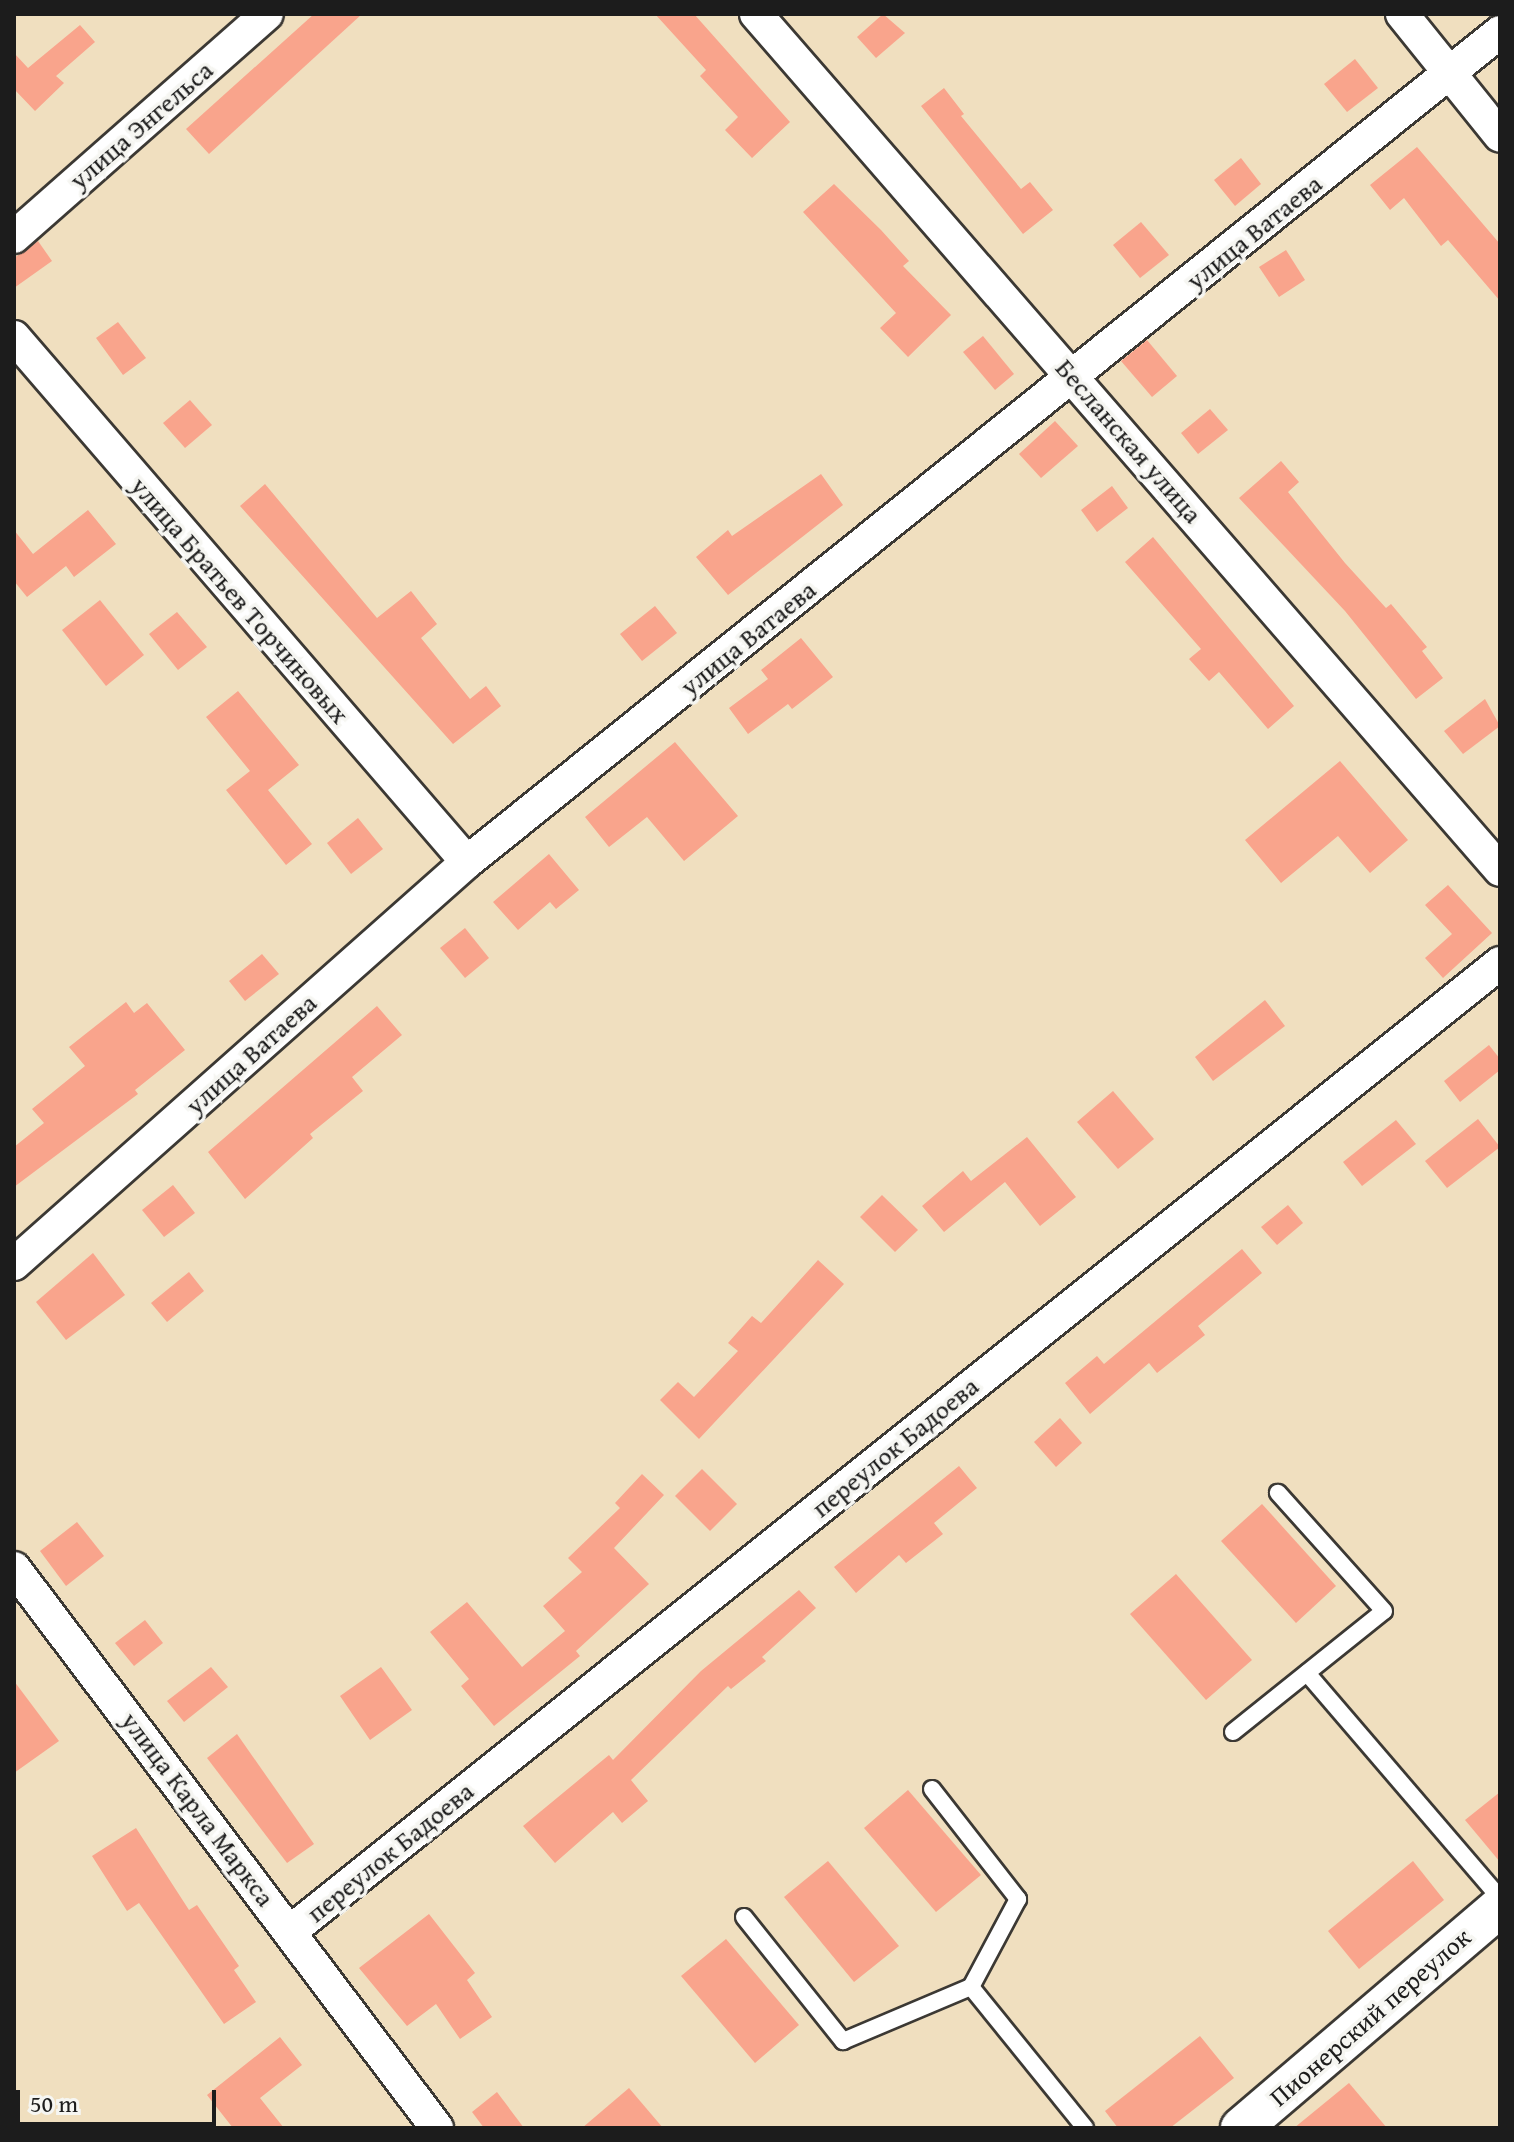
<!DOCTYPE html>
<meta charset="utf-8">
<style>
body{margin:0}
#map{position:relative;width:1514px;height:2142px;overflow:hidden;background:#f0dfbf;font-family:"Gentium Book Plus",serif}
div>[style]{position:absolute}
.building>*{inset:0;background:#f9a48c}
.roads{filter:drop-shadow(2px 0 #3c3934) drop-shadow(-2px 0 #3c3934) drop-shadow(0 2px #3c3934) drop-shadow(0 -2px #3c3934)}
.service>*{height:16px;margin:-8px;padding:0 8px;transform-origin:8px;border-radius:8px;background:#fff}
.minor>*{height:32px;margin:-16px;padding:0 16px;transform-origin:16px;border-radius:16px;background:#fff}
.tertiary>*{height:40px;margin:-20px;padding:0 20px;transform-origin:20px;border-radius:20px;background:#fff}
span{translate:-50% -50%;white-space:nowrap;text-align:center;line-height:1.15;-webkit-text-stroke:7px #f6f6f2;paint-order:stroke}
.street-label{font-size:26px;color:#1c1c1c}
.frame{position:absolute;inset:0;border:16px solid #1c1c1c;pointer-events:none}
.scale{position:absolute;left:16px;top:2090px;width:200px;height:36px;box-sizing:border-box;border:4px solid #1c1c1c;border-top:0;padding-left:10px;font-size:24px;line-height:28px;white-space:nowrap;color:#1c1c1c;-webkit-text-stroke:6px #f6f6f2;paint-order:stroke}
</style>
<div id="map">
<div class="building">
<i style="clip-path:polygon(314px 14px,362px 14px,209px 154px,186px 129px)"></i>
<i style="clip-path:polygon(655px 14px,694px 14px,790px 122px,752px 158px,725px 130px,738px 117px,700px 76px,706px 70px)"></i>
<i style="clip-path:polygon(883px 14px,905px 33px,876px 58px,857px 37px)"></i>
<i style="clip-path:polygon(80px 25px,95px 42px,56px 76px,64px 83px,35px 111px,14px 89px,14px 53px,28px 68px)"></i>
<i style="clip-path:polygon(1355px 59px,1378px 88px,1347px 112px,1324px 84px)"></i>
<i style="clip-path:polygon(944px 88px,964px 114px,961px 116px,1021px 189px,1030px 182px,1053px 210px,1023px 234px,921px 106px)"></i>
<i style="clip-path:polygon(1417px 147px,1500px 244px,1500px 301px,1448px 240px,1441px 246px,1404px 198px,1390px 210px,1370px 185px)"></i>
<i style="clip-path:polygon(1241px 158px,1261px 184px,1235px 206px,1214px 180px)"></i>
<i style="clip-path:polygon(834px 184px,881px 230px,909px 261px,903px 266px,951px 315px,908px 357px,880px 328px,896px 313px,803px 212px)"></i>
<i style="clip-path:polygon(1141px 222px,1169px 255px,1140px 278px,1113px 245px)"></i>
<i style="clip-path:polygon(38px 241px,52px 261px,14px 288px,14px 258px)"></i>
<i style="clip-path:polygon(1286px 250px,1305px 280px,1279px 297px,1259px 267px)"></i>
<i style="clip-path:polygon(118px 322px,146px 358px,123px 375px,96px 338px)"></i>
<i style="clip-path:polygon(983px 336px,1014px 374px,995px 390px,963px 352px)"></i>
<i style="clip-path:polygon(1147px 340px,1177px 376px,1152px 397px,1121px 361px)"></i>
<i style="clip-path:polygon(190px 400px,212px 425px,185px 448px,163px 423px)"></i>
<i style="clip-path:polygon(1210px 409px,1228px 430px,1198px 454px,1181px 433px)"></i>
<i style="clip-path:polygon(1055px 421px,1078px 446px,1041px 478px,1019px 454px)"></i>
<i style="clip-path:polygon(1281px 461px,1299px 482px,1288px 492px,1345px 563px,1386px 608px,1391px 604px,1427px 647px,1422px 651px,1443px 678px,1416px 699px,1345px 611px,1239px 498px)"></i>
<i style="clip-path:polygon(821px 474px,843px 505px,728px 595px,696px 557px,728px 530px,732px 536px)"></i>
<i style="clip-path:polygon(265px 484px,377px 618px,411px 591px,437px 624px,421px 638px,470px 699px,486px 686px,501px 706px,453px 744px,240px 506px)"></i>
<i style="clip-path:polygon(1112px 486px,1128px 508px,1097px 532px,1081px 510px)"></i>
<i style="clip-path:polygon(88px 510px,116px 544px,74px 577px,66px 566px,27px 597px,14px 581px,14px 530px,33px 554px)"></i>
<i style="clip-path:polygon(1153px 537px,1294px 706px,1268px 729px,1219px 672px,1209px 681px,1189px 659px,1201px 649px,1125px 562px)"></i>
<i style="clip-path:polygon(100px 600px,144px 655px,106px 686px,62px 630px)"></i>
<i style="clip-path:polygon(655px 606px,677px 633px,642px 661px,620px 634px)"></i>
<i style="clip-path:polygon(177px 612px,207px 647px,178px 670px,149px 634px)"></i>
<i style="clip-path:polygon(801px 638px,833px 677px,792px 709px,788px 704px,748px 734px,729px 708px,768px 679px,761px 670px)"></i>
<i style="clip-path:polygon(238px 691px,299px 765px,268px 790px,312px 844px,286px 865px,226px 790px,250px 771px,206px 717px)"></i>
<i style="clip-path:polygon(1485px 699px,1500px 726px,1463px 754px,1444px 731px)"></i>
<i style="clip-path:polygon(675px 742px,738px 816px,684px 861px,647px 817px,609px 847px,585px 817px)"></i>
<i style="clip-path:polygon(1340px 761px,1408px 840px,1370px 873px,1338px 836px,1281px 883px,1245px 840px)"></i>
<i style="clip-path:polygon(358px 818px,383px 849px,351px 874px,327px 843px)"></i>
<i style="clip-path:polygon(549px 854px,579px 890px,556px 909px,550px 902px,518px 930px,493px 902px)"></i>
<i style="clip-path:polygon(1448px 885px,1492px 933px,1443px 978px,1425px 958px,1452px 934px,1425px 905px)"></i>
<i style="clip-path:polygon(465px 928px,489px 958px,465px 978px,440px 948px)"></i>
<i style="clip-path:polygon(262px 954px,279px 974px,245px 1001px,229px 981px)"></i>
<i style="clip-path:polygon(1265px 1000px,1285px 1026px,1213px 1081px,1195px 1057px)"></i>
<i style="clip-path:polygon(126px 1002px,134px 1013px,147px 1003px,185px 1050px,135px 1090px,138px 1094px,14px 1187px,14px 1147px,44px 1123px,32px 1109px,85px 1066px,69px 1047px)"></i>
<i style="clip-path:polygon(377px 1006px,402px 1035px,352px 1077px,363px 1091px,310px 1134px,313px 1138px,245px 1199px,208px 1152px)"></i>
<i style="clip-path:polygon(1489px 1045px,1500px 1059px,1500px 1070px,1460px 1102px,1444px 1081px)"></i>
<i style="clip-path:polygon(1113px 1091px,1154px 1139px,1118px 1169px,1077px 1122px)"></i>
<i style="clip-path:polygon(1478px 1119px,1500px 1147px,1447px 1188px,1425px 1161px)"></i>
<i style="clip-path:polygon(1396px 1120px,1416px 1144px,1362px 1186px,1343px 1162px)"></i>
<i style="clip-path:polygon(1027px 1137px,1076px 1197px,1040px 1226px,1005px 1182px,944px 1232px,922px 1206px,963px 1171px,971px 1181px)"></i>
<i style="clip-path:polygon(173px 1185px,195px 1213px,164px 1237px,142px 1210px)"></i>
<i style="clip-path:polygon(882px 1195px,918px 1230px,895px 1252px,860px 1217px)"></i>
<i style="clip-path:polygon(1288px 1205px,1303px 1223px,1277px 1245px,1261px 1227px)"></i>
<i style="clip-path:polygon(1242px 1249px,1262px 1273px,1198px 1326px,1205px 1335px,1157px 1373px,1149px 1363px,1090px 1414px,1065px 1383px,1097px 1356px,1104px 1364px)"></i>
<i style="clip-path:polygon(93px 1253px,125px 1295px,66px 1340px,36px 1302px)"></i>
<i style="clip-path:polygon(818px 1260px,844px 1284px,699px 1439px,660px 1400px,678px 1382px,694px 1397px,738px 1351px,728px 1343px,752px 1316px,761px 1323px)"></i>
<i style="clip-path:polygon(189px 1272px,204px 1291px,167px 1322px,151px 1303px)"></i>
<i style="clip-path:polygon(1060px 1418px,1082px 1443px,1056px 1467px,1034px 1442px)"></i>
<i style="clip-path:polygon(959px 1466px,977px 1488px,934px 1523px,943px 1534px,906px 1563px,899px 1555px,856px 1593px,834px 1567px)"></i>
<i style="clip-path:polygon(702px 1469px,737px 1504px,710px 1531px,675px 1496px)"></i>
<i style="clip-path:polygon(642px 1474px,664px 1495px,614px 1548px,649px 1584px,576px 1651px,580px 1656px,494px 1726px,461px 1686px,469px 1679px,430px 1632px,467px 1602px,522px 1667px,565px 1631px,543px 1606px,582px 1572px,568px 1558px,620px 1508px,615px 1503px)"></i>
<i style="clip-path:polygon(1262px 1504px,1336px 1586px,1296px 1623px,1221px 1541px)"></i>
<i style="clip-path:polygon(77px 1522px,104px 1556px,66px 1586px,40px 1551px)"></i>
<i style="clip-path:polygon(1176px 1574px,1252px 1660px,1206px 1700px,1130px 1614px)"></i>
<i style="clip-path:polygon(799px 1590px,816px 1608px,762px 1657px,766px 1661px,731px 1689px,728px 1686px,631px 1780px,648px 1801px,622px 1823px,613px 1812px,555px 1863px,523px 1826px,609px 1755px,613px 1760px,701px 1671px)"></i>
<i style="clip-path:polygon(145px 1620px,163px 1643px,134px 1666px,115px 1643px)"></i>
<i style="clip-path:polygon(211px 1667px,228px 1687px,184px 1722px,167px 1701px)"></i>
<i style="clip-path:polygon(381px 1667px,412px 1710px,370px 1740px,340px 1696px)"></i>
<i style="clip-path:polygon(14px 1681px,59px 1741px,14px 1773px)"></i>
<i style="clip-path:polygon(237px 1734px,314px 1844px,287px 1863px,207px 1758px)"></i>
<i style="clip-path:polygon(908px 1790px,981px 1875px,936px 1912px,864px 1828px)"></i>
<i style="clip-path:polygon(1500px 1792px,1500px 1862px,1465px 1820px)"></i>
<i style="clip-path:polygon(136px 1828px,189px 1910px,197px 1905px,239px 1966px,234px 1970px,256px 2002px,224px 2024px,139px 1903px,127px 1911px,92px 1856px)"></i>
<i style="clip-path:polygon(828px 1861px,899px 1946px,854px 1982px,784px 1897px)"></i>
<i style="clip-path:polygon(1413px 1861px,1444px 1900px,1359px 1969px,1328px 1931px)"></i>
<i style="clip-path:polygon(429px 1914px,475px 1973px,467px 1980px,492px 2017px,460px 2039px,436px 2004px,407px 2026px,359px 1968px)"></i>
<i style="clip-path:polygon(726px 1939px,799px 2025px,755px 2063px,681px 1976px)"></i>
<i style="clip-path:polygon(1200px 2036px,1234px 2078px,1170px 2128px,1118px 2128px,1105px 2111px)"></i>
<i style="clip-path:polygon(280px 2037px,302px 2065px,260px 2098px,284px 2128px,233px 2128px,207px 2095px)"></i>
<i style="clip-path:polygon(1349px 2083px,1387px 2128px,1294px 2128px)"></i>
<i style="clip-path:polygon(629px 2088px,663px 2128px,582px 2128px)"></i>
<i style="clip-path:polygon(497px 2092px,524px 2128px,484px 2128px,472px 2112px)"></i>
</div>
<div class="roads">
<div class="service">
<i style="left:1307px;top:1673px;width:296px;rotate:49.4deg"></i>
<i style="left:1233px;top:1732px;width:193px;rotate:-38.7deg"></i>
<i style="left:1384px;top:1611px;width:159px;rotate:-131.9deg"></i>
<i style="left:932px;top:1789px;width:140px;rotate:52deg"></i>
<i style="left:1018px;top:1899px;width:100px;rotate:118.1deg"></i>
<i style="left:744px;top:1917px;width:159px;rotate:51.4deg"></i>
<i style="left:843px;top:2041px;width:139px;rotate:-22.9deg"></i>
<i style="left:971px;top:1987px;width:181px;rotate:51deg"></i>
</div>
<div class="minor">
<i style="left:756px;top:14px;width:1134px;rotate:49deg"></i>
<i style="left:1402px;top:14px;width:156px;rotate:51.2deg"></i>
<i style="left:14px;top:237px;width:337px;rotate:-41.4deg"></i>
<i style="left:14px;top:337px;width:693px;rotate:49.21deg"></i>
<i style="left:14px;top:1264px;width:606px;rotate:-41.59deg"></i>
<i style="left:467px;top:862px;width:1325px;rotate:-38.78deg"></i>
<i style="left:14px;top:1568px;width:702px;rotate:52.93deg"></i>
<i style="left:291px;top:1931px;width:1549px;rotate:-38.68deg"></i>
</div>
<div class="tertiary">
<i style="left:1241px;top:2128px;width:340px;rotate:-40.5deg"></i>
</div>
</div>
<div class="street-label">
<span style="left:141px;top:125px;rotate:-41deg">улица Энгельса</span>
<span style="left:1254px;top:232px;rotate:-39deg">улица Ватаева</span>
<span style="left:1129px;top:441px;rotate:49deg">Бесланская улица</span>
<span style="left:240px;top:600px;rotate:49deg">улица Братьев Торчиновых</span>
<span style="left:748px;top:638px;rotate:-39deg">улица Ватаева</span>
<span style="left:251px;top:1054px;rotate:-42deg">улица Ватаева</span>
<span style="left:895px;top:1447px;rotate:-39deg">переулок Бадоева</span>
<span style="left:198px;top:1809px;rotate:53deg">улица Карла Маркса</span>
<span style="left:390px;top:1852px;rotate:-39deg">переулок Бадоева</span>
<span style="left:1370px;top:2017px;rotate:-41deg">Пионерский переулок</span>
</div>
<div class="frame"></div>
<div class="scale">50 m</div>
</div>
